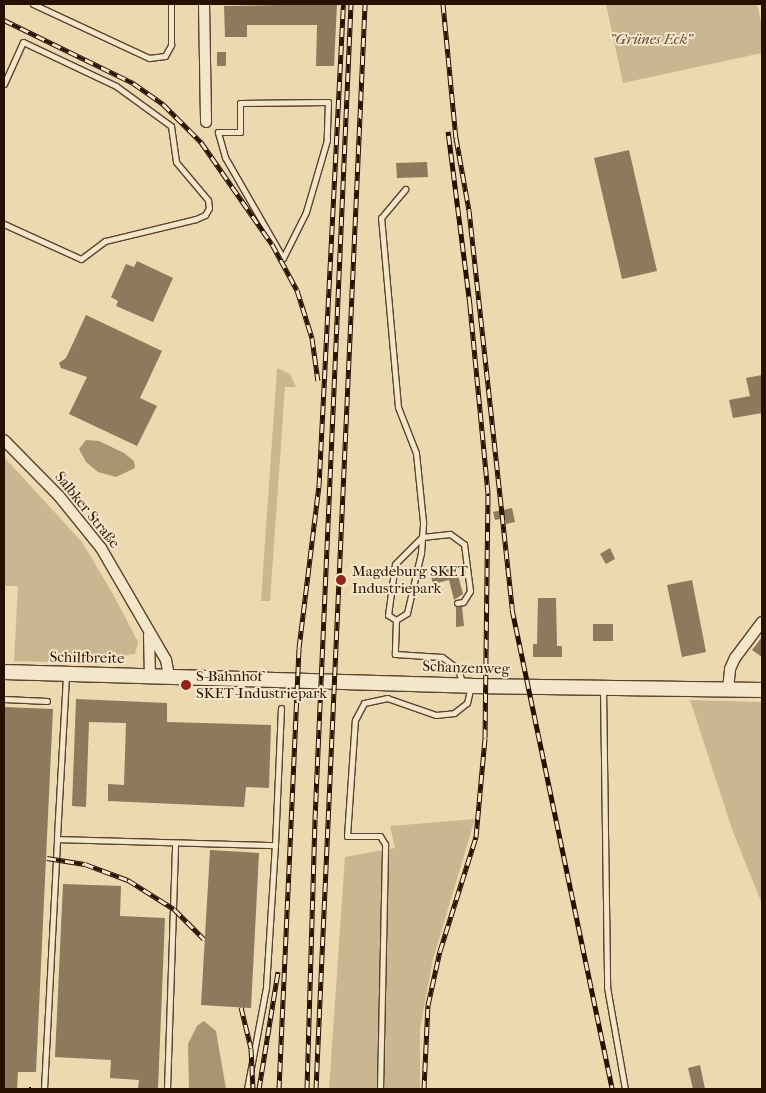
<!DOCTYPE html>
<meta charset="utf-8">
<style>
body{margin:0}
#map{position:relative;width:766px;height:1093px;overflow:hidden;background:#ecd9af;font-family:"IM FELL French Canon",serif}
div>[style]{position:absolute}
.green>*{inset:0;background:#cab791}
.water>*{inset:0;background:#a99574}
.building>*{inset:0;background:#8d795b}
.roads{filter:drop-shadow(1px 0 #58432c) drop-shadow(-1px 0 #58432c) drop-shadow(0 1px #58432c) drop-shadow(0 -1px #58432c)}
.service>*{height:5px;margin:-2.5px;padding:0 2.5px;transform-origin:2.5px;border-radius:2.5px;background:#f3e6cb}
.minor>*{height:10px;margin:-5px;padding:0 5px;transform-origin:5px;border-radius:5px;background:#f3e6cb}
.secondary>*{height:14px;margin:-7px;padding:0 7px;transform-origin:7px;border-radius:7px;background:#f3e6cb}
.rail>*{height:5px;margin-top:-2.5px;transform-origin:0;background:repeating-linear-gradient(90deg,#f3e6cb 0 9px,#261100 0 18px);box-sizing:border-box;border-block:1px solid #261100}
.dots>*{width:14px;height:14px;translate:-50% -50%;box-sizing:border-box;border:2px solid #f3e6cb;border-radius:50%}
span{translate:-50% -50%;white-space:nowrap;text-align:center;line-height:1.15;-webkit-text-stroke:4px #f3e6cb;paint-order:stroke}
.park-label{font-size:15px;color:#5f4b33;font-style:italic}
.street-label{font-size:15px;color:#261100}
.poi-label{font-size:15px;color:#261100}
.left{translate:0 -50%;text-align:left}
.frame{position:absolute;inset:0;border:5px solid #261100;pointer-events:none}
</style>
<div id="map">
<div class="green">
<i style="clip-path:polygon(606px 4px,757px 4px,762px 26px,762px 53px,623px 83px)"></i>
<i style="clip-path:polygon(277px 368px,290px 374px,296px 387px,285px 387px,270px 601px,261px 601px)"></i>
<i style="clip-path:polygon(4px 457px,82px 542px,114px 596px,138px 642px,135px 654px,125px 655px,124px 664px,14px 661px,18px 586px,4px 586px)"></i>
<i style="clip-path:polygon(690px 700px,762px 702px,762px 904px,733px 832px)"></i>
<i style="clip-path:polygon(475px 819px,433px 959px,420px 1029px,420px 1089px,329px 1089px,345px 857px,395px 848px,390px 826px)"></i>
</div>
<div class="water">
<i style="clip-path:polygon(86px 440px,99px 441px,124px 453px,134px 461px,135px 468px,116px 477px,98px 472px,86px 462px,79px 449px)"></i>
<i style="clip-path:polygon(204px 1021px,216px 1031px,226px 1089px,189px 1089px,188px 1044px,197px 1026px)"></i>
</div>
<div class="building">
<i style="clip-path:polygon(337px 4px,334px 66px,316px 66px,317px 25px,247px 25px,247px 37px,225px 37px,224px 6px)"></i>
<i style="clip-path:polygon(217px 52px,226px 52px,226px 66px,217px 66px)"></i>
<i style="clip-path:polygon(629px 150px,657px 271px,622px 279px,594px 158px)"></i>
<i style="clip-path:polygon(427px 162px,428px 177px,397px 178px,396px 163px)"></i>
<i style="clip-path:polygon(137px 261px,173px 278px,153px 322px,116px 306px,118px 301px,111px 297px,126px 264px,134px 267px)"></i>
<i style="clip-path:polygon(86px 315px,162px 351px,140px 398px,157px 406px,137px 446px,69px 414px,87px 377px,61px 368px,59px 363px,66px 358px)"></i>
<i style="clip-path:polygon(762px 375px,762px 413px,733px 418px,729px 400px,750px 396px,746px 378px)"></i>
<i style="clip-path:polygon(512px 508px,515px 522px,506px 524px,505px 518px,495px 520px,493px 512px)"></i>
<i style="clip-path:polygon(610px 548px,615px 559px,606px 564px,600px 554px)"></i>
<i style="clip-path:polygon(456px 568px,463px 594px,454px 600px,449px 580px,433px 584px,430px 572px)"></i>
<i style="clip-path:polygon(692px 580px,706px 652px,682px 657px,667px 585px)"></i>
<i style="clip-path:polygon(538px 598px,556px 598px,557px 646px,562px 646px,562px 657px,533px 657px,533px 644px,537px 644px)"></i>
<i style="clip-path:polygon(456px 607px,462px 607px,464px 626px,456px 627px)"></i>
<i style="clip-path:polygon(593px 624px,613px 624px,613px 641px,593px 641px)"></i>
<i style="clip-path:polygon(762px 637px,762px 657px,752px 650px)"></i>
<i style="clip-path:polygon(76px 699px,167px 703px,167px 722px,271px 725px,269px 788px,246px 787px,244px 807px,108px 801px,108px 784px,124px 785px,126px 723px,89px 722px,86px 807px,72px 806px)"></i>
<i style="clip-path:polygon(4px 707px,53px 709px,36px 1072px,18px 1072px,17px 1089px,4px 1089px)"></i>
<i style="clip-path:polygon(210px 850px,259px 853px,251px 1008px,201px 1005px)"></i>
<i style="clip-path:polygon(63px 884px,121px 886px,120px 916px,165px 918px,158px 1089px,138px 1089px,139px 1080px,110px 1078px,111px 1060px,55px 1057px)"></i>
<i style="clip-path:polygon(700px 1065px,705px 1089px,693px 1089px,688px 1068px)"></i>
</div>
<div class="roads">
<div class="service">
<i style="left:33px;top:4px;width:128px;rotate:25deg"></i>
<i style="left:149px;top:58px;width:16px;rotate:-7deg"></i>
<i style="left:165px;top:56px;width:13px;rotate:-61deg"></i>
<i style="left:171px;top:45px;width:41px;rotate:-90deg"></i>
<i style="left:4px;top:84px;width:46px;rotate:-65.7deg"></i>
<i style="left:23px;top:42px;width:103px;rotate:25.3deg"></i>
<i style="left:116px;top:86px;width:68px;rotate:36deg"></i>
<i style="left:171px;top:126px;width:36px;rotate:82deg"></i>
<i style="left:176px;top:162px;width:50px;rotate:49.9deg"></i>
<i style="left:208px;top:200px;width:8px;rotate:83deg"></i>
<i style="left:209px;top:208px;width:8px;rotate:120deg"></i>
<i style="left:205px;top:215px;width:10px;rotate:156deg"></i>
<i style="left:196px;top:219px;width:94px;rotate:166.4deg"></i>
<i style="left:105px;top:241px;width:30px;rotate:143deg"></i>
<i style="left:81px;top:259px;width:85px;rotate:-155.6deg"></i>
<i style="left:328px;top:102px;width:38px;rotate:92deg"></i>
<i style="left:327px;top:140px;width:75px;rotate:106.3deg"></i>
<i style="left:306px;top:212px;width:51px;rotate:116.6deg"></i>
<i style="left:283px;top:258px;width:116px;rotate:-119.9deg"></i>
<i style="left:225px;top:157px;width:26px;rotate:-106deg"></i>
<i style="left:218px;top:132px;width:22px"></i>
<i style="left:240px;top:132px;width:29px;rotate:-90deg"></i>
<i style="left:240px;top:103px;width:88px;rotate:-0.7deg"></i>
<i style="left:396px;top:620px;width:13px;rotate:-32deg"></i>
<i style="left:407px;top:613px;width:62px;rotate:-76.9deg"></i>
<i style="left:421px;top:553px;width:31px;rotate:-86deg"></i>
<i style="left:423px;top:522px;width:69px;rotate:-95.8deg"></i>
<i style="left:416px;top:453px;width:49px;rotate:-111.4deg"></i>
<i style="left:398px;top:407px;width:190px;rotate:-95.1deg"></i>
<i style="left:381px;top:218px;width:38px;rotate:-50deg"></i>
<i style="left:396px;top:620px;width:9px;rotate:-148deg"></i>
<i style="left:388px;top:615px;width:51px;rotate:-82.2deg"></i>
<i style="left:395px;top:564px;width:38px;rotate:-45deg"></i>
<i style="left:422px;top:537px;width:28px;rotate:-6deg"></i>
<i style="left:450px;top:534px;width:17px;rotate:36deg"></i>
<i style="left:464px;top:544px;width:47px;rotate:82.7deg"></i>
<i style="left:470px;top:591px;width:13px;rotate:122deg"></i>
<i style="left:463px;top:602px;width:6px;rotate:171deg"></i>
<i style="left:396px;top:620px;width:34px;rotate:92deg"></i>
<i style="left:395px;top:654px;width:47px;rotate:3.7deg"></i>
<i style="left:442px;top:657px;width:20px;rotate:37deg"></i>
<i style="left:458px;top:669px;width:17px;rotate:73deg"></i>
<i style="left:66px;top:676px;width:163px;rotate:93.2deg"></i>
<i style="left:57px;top:839px;width:218px;rotate:1.6deg"></i>
<i style="left:275px;top:845px;width:137px;rotate:-87.5deg"></i>
<i style="left:603px;top:688px;width:299px;rotate:89.2deg"></i>
<i style="left:607px;top:987px;width:104px;rotate:80deg"></i>
<i style="left:4px;top:699px;width:43px;rotate:2.7deg"></i>
<i style="left:44px;top:1089px;width:250px;rotate:-87deg"></i>
<i style="left:167px;top:1089px;width:246px;rotate:-88.1deg"></i>
<i style="left:247px;top:1089px;width:104px;rotate:-79.4deg"></i>
<i style="left:266px;top:987px;width:142px;rotate:-86.4deg"></i>
<i style="left:380px;top:1089px;width:245px;rotate:-88.8deg"></i>
<i style="left:385px;top:844px;width:9px;rotate:-122deg"></i>
<i style="left:380px;top:836px;width:33px;rotate:180deg"></i>
<i style="left:347px;top:836px;width:116px;rotate:-86.1deg"></i>
<i style="left:355px;top:720px;width:19px;rotate:-62deg"></i>
<i style="left:364px;top:703px;width:24px;rotate:-12deg"></i>
<i style="left:387px;top:698px;width:52px;rotate:19.1deg"></i>
<i style="left:436px;top:715px;width:18px;rotate:-6deg"></i>
<i style="left:454px;top:713px;width:16px;rotate:-38deg"></i>
<i style="left:467px;top:703px;width:17px;rotate:-77deg"></i>
</div>
<div class="minor">
<i style="left:204px;top:4px;width:118px;rotate:89deg"></i>
<i style="left:4px;top:440px;width:78px;rotate:45.5deg"></i>
<i style="left:59px;top:496px;width:67px;rotate:51.1deg"></i>
<i style="left:101px;top:548px;width:129px;rotate:59.9deg"></i>
<i style="left:166px;top:660px;width:15px;rotate:79deg"></i>
<i style="left:149px;top:635px;width:40px;rotate:88.6deg"></i>
<i style="left:728px;top:689px;width:20px;rotate:-84deg"></i>
<i style="left:730px;top:669px;width:12px;rotate:-66deg"></i>
<i style="left:735px;top:658px;width:45px;rotate:-53.1deg"></i>
</div>
<div class="secondary">
<i style="left:4px;top:672px;width:467px;rotate:1.7deg"></i>
<i style="left:471px;top:686px;width:291px;rotate:0.8deg"></i>
</div>
</div>
<div class="rail">
<i style="left:443px;top:4px;width:135px;rotate:84.5deg"></i>
<i style="left:456px;top:138px;width:73px;rotate:79.8deg"></i>
<i style="left:469px;top:210px;width:401px;rotate:83.8deg"></i>
<i style="left:512px;top:609px;width:490px;rotate:78.2deg"></i>
<i style="left:4px;top:20px;width:144px;rotate:26deg"></i>
<i style="left:133px;top:83px;width:37px;rotate:35deg"></i>
<i style="left:163px;top:104px;width:54px;rotate:45deg"></i>
<i style="left:201px;top:142px;width:124px;rotate:55.2deg"></i>
<i style="left:272px;top:244px;width:52px;rotate:61.5deg"></i>
<i style="left:297px;top:290px;width:50px;rotate:72.6deg"></i>
<i style="left:312px;top:338px;width:43px;rotate:82.1deg"></i>
<i style="left:47px;top:858px;width:38px;rotate:9deg"></i>
<i style="left:85px;top:864px;width:46px;rotate:20.4deg"></i>
<i style="left:128px;top:880px;width:54px;rotate:32.2deg"></i>
<i style="left:174px;top:909px;width:42px;rotate:45deg"></i>
<i style="left:241px;top:1007px;width:42px;rotate:76.3deg"></i>
<i style="left:251px;top:1048px;width:41px;rotate:87.2deg"></i>
<i style="left:29px;top:1089px;width:2px"></i>
<i style="left:259px;top:1089px;width:119px;rotate:-80.8deg"></i>
<i style="left:279px;top:1089px;width:441px;rotate:-87.4deg"></i>
<i style="left:299px;top:648px;width:163px;rotate:-83deg"></i>
<i style="left:319px;top:486px;width:483px;rotate:-87.1deg"></i>
<i style="left:307px;top:1089px;width:270px;rotate:-88.3deg"></i>
<i style="left:315px;top:819px;width:816px;rotate:-87.47deg"></i>
<i style="left:316px;top:1089px;width:1086px;rotate:-87.41deg"></i>
<i style="left:424px;top:1089px;width:84px;rotate:-87.3deg"></i>
<i style="left:428px;top:1005px;width:55px;rotate:-77.5deg"></i>
<i style="left:440px;top:951px;width:120px;rotate:-72.5deg"></i>
<i style="left:476px;top:837px;width:99px;rotate:-84.8deg"></i>
<i style="left:485px;top:738px;width:245px;rotate:-89.3deg"></i>
<i style="left:488px;top:493px;width:189px;rotate:-95.5deg"></i>
<i style="left:470px;top:305px;width:175px;rotate:-97.2deg"></i>
</div>
<div class="dots">
<i style="left:341px;top:580px;background:#8f2418"></i>
<i style="left:186px;top:685px;background:#8f2418"></i>
</div>
<div class="park-label">
<span style="left:651px;top:40px">"Grünes Eck"</span>
</div>
<div class="street-label">
<span style="left:87px;top:510px;rotate:51deg">Salbker Straße</span>
<span style="left:87px;top:658px;rotate:1deg">Schilfbreite</span>
<span style="left:466px;top:668px;rotate:2deg">Schanzenweg</span>
</div>
<div class="poi-label">
<span class="left" style="left:352px;top:580px">Magdeburg SKET<br>Industriepark</span>
<span class="left" style="left:196px;top:685px">S-Bahnhof<br>SKET-Industriepark</span>
</div>
<div class="frame"></div>
</div>
